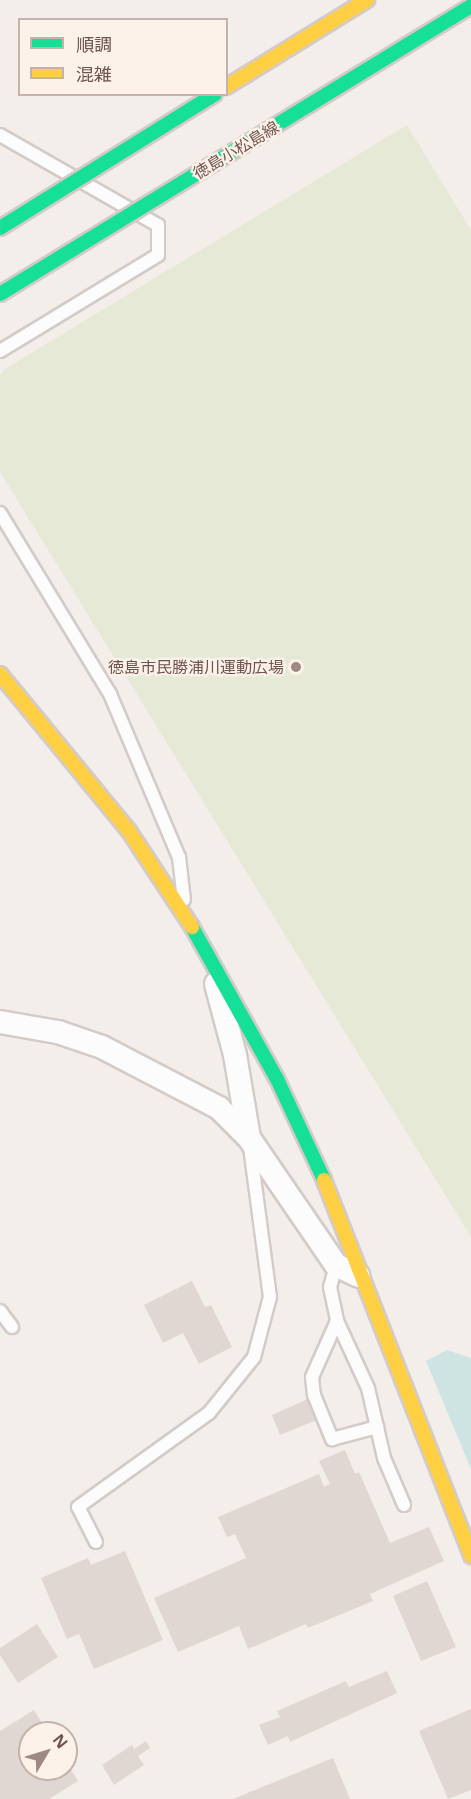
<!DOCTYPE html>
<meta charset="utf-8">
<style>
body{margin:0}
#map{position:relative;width:471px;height:1799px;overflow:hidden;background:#f4eeea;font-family:"Open Sans","Noto Sans JP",sans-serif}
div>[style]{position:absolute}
.green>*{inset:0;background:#e5e9d6}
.water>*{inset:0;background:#cde4e2}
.building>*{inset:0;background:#e0d6d2}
.roads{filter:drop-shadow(2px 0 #d3cbc8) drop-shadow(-2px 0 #d3cbc8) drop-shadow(0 2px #d3cbc8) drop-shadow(0 -2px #d3cbc8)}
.lane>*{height:12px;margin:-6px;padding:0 6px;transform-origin:6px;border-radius:6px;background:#fdfcfc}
.street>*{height:22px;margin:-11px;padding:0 11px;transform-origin:11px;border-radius:11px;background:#fdfcfc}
.fast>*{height:14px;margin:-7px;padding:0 7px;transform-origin:7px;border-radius:7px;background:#16e098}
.slow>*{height:14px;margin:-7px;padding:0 7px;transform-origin:7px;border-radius:7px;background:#ffcf43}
.bridges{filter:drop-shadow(2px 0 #d3cac6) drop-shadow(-2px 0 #d3cac6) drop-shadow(0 2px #d3cac6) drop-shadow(0 -2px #d3cac6)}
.fast-bridge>*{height:14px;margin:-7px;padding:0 7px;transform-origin:7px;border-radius:7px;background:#16e098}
.dots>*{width:16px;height:16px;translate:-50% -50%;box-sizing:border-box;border:3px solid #fdf2ea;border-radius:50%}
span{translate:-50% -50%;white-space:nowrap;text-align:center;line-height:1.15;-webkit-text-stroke:4.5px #fdf2ea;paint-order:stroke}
.street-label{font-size:16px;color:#6f534d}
.poi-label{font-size:16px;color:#6f534d}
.right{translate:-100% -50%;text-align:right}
.legend{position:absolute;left:18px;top:18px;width:210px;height:78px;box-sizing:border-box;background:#fdf2ea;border:2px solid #c4b2ab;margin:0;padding:8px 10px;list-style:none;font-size:18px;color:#6f534d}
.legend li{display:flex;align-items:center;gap:12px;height:30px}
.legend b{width:30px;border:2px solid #c4b2ab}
.north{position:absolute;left:18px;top:1721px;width:60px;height:60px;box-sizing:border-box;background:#fdf2ea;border:2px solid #c4b2ab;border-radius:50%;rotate:52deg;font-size:16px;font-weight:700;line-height:24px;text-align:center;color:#6f534d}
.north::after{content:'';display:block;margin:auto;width:21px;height:27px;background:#9e8984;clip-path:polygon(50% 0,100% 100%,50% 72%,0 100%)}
</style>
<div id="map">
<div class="green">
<i style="clip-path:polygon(407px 125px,471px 230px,471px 1237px,0 472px,0 375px,5px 369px)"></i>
</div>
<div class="water">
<i style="clip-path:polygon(447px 1350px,471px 1358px,471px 1469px,426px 1361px)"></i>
</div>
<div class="building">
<i style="clip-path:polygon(192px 1281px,205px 1307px,211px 1305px,232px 1347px,199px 1364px,183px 1333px,163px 1343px,144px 1305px)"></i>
<i style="clip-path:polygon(308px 1399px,317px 1420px,280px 1435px,272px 1415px)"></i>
<i style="clip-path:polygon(345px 1450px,355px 1474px,359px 1472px,390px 1543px,429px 1527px,444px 1561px,370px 1594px,373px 1601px,308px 1628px,306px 1624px,248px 1649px,239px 1626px,178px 1652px,154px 1598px,246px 1558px,235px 1534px,227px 1537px,218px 1517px,319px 1474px,324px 1487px,330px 1484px,319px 1461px)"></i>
<i style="clip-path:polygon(125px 1551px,163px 1640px,94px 1669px,79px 1634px,67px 1639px,41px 1578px,88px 1558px,91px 1565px)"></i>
<i style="clip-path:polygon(427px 1581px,456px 1647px,421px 1661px,393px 1596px)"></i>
<i style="clip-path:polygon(37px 1624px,58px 1657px,18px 1683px,0 1655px,0 1648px)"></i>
<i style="clip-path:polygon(387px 1671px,397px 1693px,290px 1742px,288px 1736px,268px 1745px,259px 1725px,280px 1717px,277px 1711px,346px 1681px,349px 1687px)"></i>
<i style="clip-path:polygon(471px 1709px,471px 1790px,448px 1799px,419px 1731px)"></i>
<i style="clip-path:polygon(34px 1710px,48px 1733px,30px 1733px,30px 1769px,66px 1769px,66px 1762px,78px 1781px,49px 1799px,0 1799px,0 1731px)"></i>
<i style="clip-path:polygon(146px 1741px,150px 1748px,138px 1756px,144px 1765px,114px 1785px,102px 1765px,132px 1745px,134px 1749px)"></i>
<i style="clip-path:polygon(333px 1758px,350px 1799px,233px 1799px)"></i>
</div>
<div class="roads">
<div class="lane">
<i style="left:0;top:135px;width:182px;rotate:29.7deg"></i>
<i style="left:158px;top:225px;width:30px;rotate:90deg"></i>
<i style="left:158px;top:255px;width:185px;rotate:148.7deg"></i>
<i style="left:0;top:513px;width:212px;rotate:58.7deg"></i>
<i style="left:110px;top:694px;width:177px;rotate:67.1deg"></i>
<i style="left:179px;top:857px;width:43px;rotate:83.4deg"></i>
<i style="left:336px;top:1265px;width:23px;rotate:105deg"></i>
<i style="left:330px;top:1287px;width:35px;rotate:78deg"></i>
<i style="left:337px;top:1321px;width:74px;rotate:65.2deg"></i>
<i style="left:368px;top:1388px;width:72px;rotate:77.1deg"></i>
<i style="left:384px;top:1458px;width:51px;rotate:66.9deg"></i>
<i style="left:0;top:1311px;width:20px;rotate:53deg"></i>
<i style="left:337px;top:1321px;width:61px;rotate:114.1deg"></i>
<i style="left:312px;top:1377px;width:18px;rotate:84deg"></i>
<i style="left:314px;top:1395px;width:48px;rotate:67.8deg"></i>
<i style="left:332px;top:1439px;width:47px;rotate:-14.9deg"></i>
<i style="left:96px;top:1542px;width:39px;rotate:-117deg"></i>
<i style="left:78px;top:1507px;width:161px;rotate:-35.7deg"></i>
<i style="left:209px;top:1413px;width:72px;rotate:-51.2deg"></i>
<i style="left:254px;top:1357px;width:62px;rotate:-75.1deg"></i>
<i style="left:270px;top:1297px;width:150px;rotate:-97.6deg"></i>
</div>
<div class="street">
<i style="left:216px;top:984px;width:73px;rotate:75deg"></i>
<i style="left:235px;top:1055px;width:84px;rotate:80.4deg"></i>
<i style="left:0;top:1022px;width:59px;rotate:9.8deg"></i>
<i style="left:58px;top:1032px;width:46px;rotate:18.8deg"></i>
<i style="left:102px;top:1047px;width:132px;rotate:27.5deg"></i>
<i style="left:219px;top:1108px;width:42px;rotate:45deg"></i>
<i style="left:249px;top:1138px;width:154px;rotate:55.6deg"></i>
<i style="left:336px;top:1265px;width:25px;rotate:26deg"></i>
</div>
<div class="fast">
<i style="left:192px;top:927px;width:174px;rotate:60.8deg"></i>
<i style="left:277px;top:1079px;width:111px;rotate:65deg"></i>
</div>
<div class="slow">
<i style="left:226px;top:87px;width:166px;rotate:-31.7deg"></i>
<i style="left:0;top:674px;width:203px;rotate:50.6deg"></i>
<i style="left:129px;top:831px;width:115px;rotate:56.7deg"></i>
<i style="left:324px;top:1180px;width:404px;rotate:68.6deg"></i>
</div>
</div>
<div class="bridges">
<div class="fast-bridge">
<i style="left:0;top:228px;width:253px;rotate:-31.9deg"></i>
<i style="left:0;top:294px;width:552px;rotate:-31.44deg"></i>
</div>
</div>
<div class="dots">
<i style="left:296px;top:667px;background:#9e8984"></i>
</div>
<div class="street-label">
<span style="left:236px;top:150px;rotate:-31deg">徳島小松島線</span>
</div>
<div class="poi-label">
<span class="right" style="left:284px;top:667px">徳島市民勝浦川運動広場</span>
</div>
<ul class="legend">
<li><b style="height:8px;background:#16e098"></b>順調</li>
<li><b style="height:8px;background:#ffcf43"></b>混雑</li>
</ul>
<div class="north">N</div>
</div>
